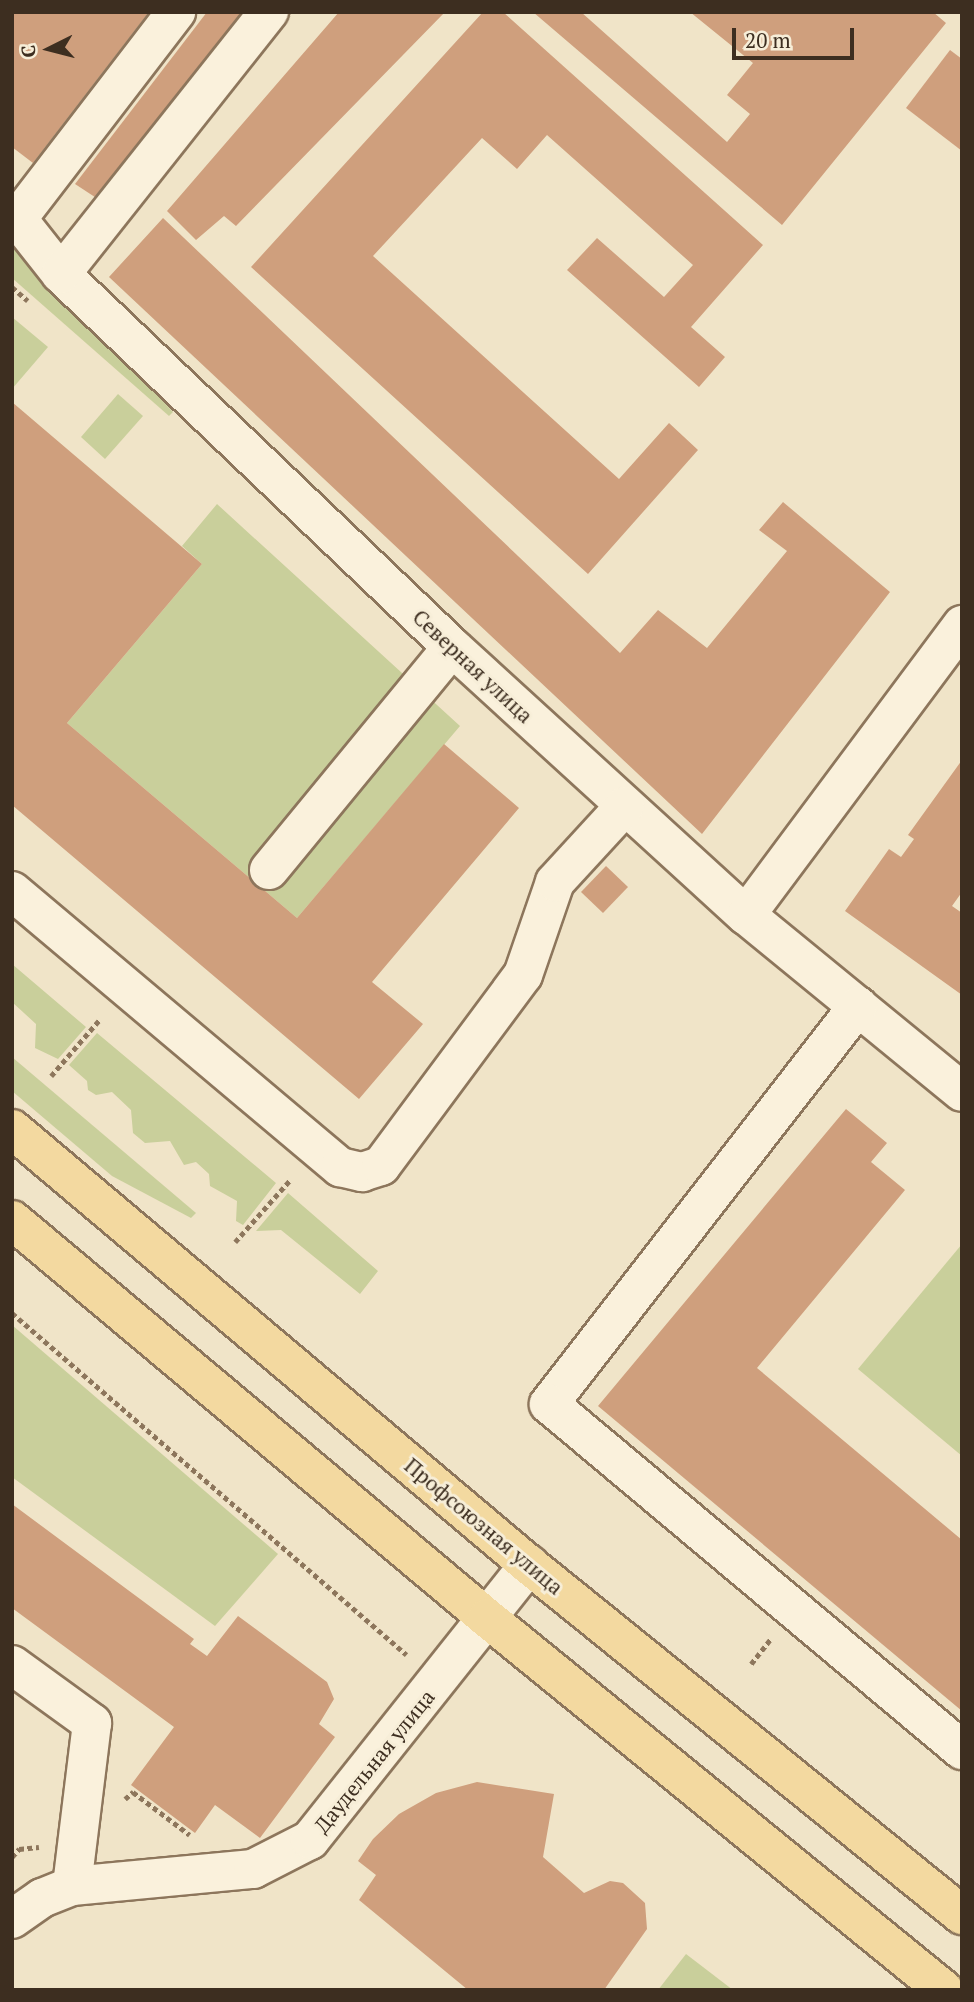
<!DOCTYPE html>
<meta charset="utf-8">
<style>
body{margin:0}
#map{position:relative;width:974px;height:2002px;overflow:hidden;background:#f0e4c8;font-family:"PT Serif",serif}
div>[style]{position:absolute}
.green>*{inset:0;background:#c9cf9b}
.building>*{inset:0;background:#cf9f7d}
.path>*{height:4.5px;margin-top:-2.25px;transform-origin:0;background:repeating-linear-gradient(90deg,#8d765c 0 5px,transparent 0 8.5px)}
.roads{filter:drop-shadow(2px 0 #8d765c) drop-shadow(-2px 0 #8d765c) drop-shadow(0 2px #8d765c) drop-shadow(0 -2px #8d765c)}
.minor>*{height:38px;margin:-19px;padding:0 19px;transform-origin:19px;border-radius:19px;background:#faf1dc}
.major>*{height:38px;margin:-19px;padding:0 19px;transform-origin:19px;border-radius:19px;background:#f3d9a0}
span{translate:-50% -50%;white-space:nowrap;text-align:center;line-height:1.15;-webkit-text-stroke:6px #f7eed8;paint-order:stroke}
.street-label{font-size:21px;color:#3d2e20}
.frame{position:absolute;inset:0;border:14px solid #3d2e20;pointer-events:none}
.north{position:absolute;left:14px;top:14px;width:70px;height:70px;-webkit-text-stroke:5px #f7eed8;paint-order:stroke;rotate:264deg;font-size:19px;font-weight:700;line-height:28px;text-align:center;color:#3d2e20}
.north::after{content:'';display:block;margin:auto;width:24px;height:32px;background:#3d2e20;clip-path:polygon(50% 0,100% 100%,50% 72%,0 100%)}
.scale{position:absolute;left:732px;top:28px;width:122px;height:32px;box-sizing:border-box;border:4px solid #3d2e20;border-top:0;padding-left:9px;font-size:21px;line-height:24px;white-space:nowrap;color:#3d2e20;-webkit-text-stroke:5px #f7eed8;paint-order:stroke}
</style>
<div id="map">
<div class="green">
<i style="clip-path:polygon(12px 240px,173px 412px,169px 416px,12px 278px)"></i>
<i style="clip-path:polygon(12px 317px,48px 347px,12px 389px)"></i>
<i style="clip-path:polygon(118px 394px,143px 416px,105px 459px,81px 437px)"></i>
<i style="clip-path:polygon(217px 504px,460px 726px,297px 918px,67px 723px,202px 564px,182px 546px)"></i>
<i style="clip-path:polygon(12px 964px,86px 1027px,58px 1059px,35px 1048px,36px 1024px,12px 1002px)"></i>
<i style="clip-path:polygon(97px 1033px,276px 1183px,243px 1225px,236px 1221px,237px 1201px,210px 1186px,209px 1174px,196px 1162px,184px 1165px,170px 1141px,145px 1143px,133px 1133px,131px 1110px,112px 1092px,96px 1095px,88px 1090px,87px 1081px,69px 1065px)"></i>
<i style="clip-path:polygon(12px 1057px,196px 1213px,191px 1218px,112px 1176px,12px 1091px)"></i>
<i style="clip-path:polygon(288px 1193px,378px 1271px,360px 1294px,281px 1230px,256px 1231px)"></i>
<i style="clip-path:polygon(962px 1244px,962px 1456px,858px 1369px)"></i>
<i style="clip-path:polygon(12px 1325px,278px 1554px,215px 1626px,12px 1477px)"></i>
<i style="clip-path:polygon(686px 1954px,733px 1990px,658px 1990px)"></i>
</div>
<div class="building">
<i style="clip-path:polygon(12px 12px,149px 12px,33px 163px,12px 147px)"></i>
<i style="clip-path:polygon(207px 12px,253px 12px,104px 203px,75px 184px)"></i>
<i style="clip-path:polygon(339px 12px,445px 12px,236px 226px,224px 216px,196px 240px,167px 211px)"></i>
<i style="clip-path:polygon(483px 12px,503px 12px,763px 245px,691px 327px,725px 357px,699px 387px,567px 270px,597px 238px,664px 297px,693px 265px,547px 135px,517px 169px,482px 138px,373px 256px,619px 479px,669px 423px,698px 450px,588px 574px,251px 267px)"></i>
<i style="clip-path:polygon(533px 12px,581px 12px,727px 142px,750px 114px,727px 95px,753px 63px,690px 12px,933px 12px,946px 23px,782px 225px)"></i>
<i style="clip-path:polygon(950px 50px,962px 59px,962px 151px,906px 108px)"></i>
<i style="clip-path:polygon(163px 218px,620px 653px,658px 610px,707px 648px,787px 551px,759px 530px,783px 502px,890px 592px,702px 834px,109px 277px)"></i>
<i style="clip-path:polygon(12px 402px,202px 564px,67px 723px,297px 918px,444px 744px,519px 808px,372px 982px,423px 1024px,359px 1099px,12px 805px)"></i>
<i style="clip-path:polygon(962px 760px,962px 892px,952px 906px,962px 913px,962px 995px,845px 911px,889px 849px,901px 857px,914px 839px,908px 835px)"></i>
<i style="clip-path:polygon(606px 866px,628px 887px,603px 913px,581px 892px)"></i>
<i style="clip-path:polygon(846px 1109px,887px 1143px,871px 1162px,905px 1190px,757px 1368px,962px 1540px,962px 1711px,598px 1406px)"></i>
<i style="clip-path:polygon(12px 1504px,194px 1639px,190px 1644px,207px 1656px,238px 1616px,327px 1682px,334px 1699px,319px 1724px,335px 1737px,260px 1838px,215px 1805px,195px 1833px,131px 1785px,174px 1727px,12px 1608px)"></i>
<i style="clip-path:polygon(477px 1782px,554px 1794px,543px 1857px,584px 1893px,610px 1881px,623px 1883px,645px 1903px,647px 1929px,604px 1990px,468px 1990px,359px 1900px,376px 1875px,358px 1861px,373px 1839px,399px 1814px,436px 1793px)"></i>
</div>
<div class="path">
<i style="left:12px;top:287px;width:21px;rotate:41deg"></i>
<i style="left:51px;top:1076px;width:75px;rotate:-49.3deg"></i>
<i style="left:235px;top:1242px;width:84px;rotate:-48.4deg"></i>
<i style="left:12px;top:1313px;width:522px;rotate:40.89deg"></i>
<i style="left:751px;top:1664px;width:31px;rotate:-52deg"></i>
<i style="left:125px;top:1799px;width:11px;rotate:-41deg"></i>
<i style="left:133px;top:1792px;width:71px;rotate:37deg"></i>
<i style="left:12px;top:1857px;width:11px;rotate:-49deg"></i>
<i style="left:19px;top:1849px;width:20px;rotate:-6deg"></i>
</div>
<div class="roads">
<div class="minor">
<i style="left:12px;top:212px;width:79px;rotate:51.7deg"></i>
<i style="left:61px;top:274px;width:540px;rotate:43.65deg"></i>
<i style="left:452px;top:647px;width:398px;rotate:42.4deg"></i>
<i style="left:746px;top:915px;width:279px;rotate:39.3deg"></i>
<i style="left:18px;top:218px;width:260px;rotate:-52.5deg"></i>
<i style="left:61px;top:274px;width:335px;rotate:-51.6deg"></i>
<i style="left:269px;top:870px;width:288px;rotate:-50.6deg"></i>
<i style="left:12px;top:891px;width:429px;rotate:40.1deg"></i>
<i style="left:340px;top:1167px;width:23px;rotate:13deg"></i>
<i style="left:362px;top:1172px;width:20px;rotate:-18deg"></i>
<i style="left:381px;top:1166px;width:238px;rotate:-53.4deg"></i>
<i style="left:523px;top:975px;width:98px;rotate:-71deg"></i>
<i style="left:555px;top:882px;width:103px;rotate:-47.4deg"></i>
<i style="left:746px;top:915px;width:362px;rotate:-53.3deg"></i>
<i style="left:858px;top:1006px;width:504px;rotate:127.83deg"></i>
<i style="left:549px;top:1404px;width:539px;rotate:39.96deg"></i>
<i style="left:12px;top:1665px;width:99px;rotate:35.9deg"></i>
<i style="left:92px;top:1723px;width:164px;rotate:97deg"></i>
<i style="left:12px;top:1919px;width:37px;rotate:-35deg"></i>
<i style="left:42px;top:1898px;width:32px;rotate:-22deg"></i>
<i style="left:72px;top:1886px;width:182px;rotate:-5.4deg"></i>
<i style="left:253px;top:1869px;width:64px;rotate:-27deg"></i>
<i style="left:310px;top:1840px;width:352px;rotate:-51.5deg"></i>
</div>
<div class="major">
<i style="left:12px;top:1129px;width:676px;rotate:40.14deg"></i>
<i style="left:529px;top:1565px;width:557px;rotate:38.95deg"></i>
<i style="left:12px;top:1220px;width:620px;rotate:39.96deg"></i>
<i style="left:487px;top:1618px;width:589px;rotate:39.15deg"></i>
</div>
</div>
<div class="street-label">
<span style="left:473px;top:666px;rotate:43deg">Северная улица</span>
<span style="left:484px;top:1526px;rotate:40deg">Профсоюзная улица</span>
<span style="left:374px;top:1761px;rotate:-51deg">Даудельная улица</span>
</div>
<div class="frame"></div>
<div class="north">С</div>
<div class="scale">20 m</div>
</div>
